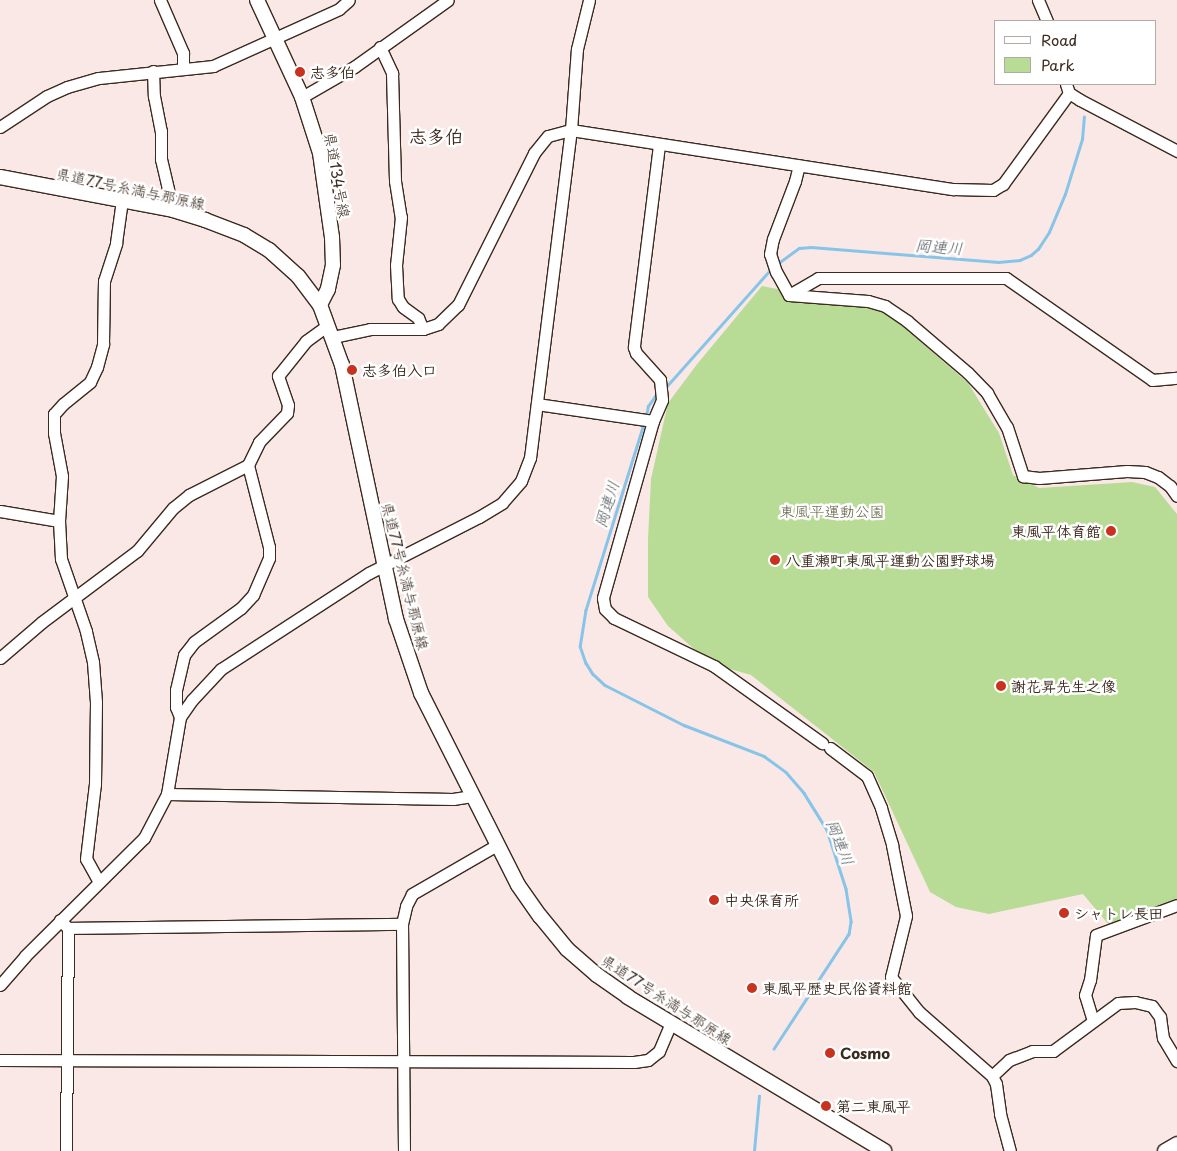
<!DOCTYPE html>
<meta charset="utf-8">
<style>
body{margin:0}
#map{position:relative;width:1177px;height:1151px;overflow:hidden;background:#fae8e6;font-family:"Playpen Sans","Klee One",sans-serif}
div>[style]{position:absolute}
.green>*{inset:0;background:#b8dc96}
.stream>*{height:2.5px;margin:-1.25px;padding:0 1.25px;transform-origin:1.25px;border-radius:1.25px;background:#87c4e7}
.roads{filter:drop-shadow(1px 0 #3b2a1e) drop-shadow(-1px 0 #3b2a1e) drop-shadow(0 1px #3b2a1e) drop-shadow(0 -1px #3b2a1e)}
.minor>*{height:11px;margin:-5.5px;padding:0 5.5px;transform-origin:5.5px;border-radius:5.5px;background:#fff}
.major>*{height:14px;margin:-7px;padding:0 7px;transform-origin:7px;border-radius:7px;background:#fff}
.dots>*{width:14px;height:14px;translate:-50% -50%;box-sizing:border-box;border:2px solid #fff;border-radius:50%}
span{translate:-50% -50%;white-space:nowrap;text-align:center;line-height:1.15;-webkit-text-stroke:5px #fff;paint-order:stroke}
.poi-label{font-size:15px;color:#3b2a1e;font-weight:700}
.left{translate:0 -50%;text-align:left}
.right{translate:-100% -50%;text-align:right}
.street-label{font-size:15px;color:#3b2a1e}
.park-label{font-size:15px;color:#605f42}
.water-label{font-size:16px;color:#52585a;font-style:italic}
.quarter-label{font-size:18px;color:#3b2a1e;font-weight:700}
.legend{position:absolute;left:994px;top:20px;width:162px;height:65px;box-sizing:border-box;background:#fff;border:1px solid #b1aaa5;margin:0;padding:6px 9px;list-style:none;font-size:15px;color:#3b2a1e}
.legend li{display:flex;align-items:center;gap:10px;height:25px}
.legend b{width:25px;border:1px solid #b1aaa5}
</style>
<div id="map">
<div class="green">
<i style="clip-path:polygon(762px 286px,884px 310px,968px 383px,999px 433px,1013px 475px,1039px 488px,1132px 482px,1155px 487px,1177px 514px,1177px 903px,1109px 925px,1083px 894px,989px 914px,956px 907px,930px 892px,874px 772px,751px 675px,723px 667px,694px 649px,668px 626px,648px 597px,648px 539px,651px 479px,668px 403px,698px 363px)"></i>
</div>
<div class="stream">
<i style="left:777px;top:264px;width:27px;rotate:-36deg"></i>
<i style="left:799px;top:248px;width:12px;rotate:-5deg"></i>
<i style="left:811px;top:247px;width:188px;rotate:4.6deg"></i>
<i style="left:998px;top:262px;width:22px;rotate:-5deg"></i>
<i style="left:1020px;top:260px;width:12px;rotate:-24deg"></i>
<i style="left:1031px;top:255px;width:9px;rotate:-41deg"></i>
<i style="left:1038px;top:249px;width:20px;rotate:-57deg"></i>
<i style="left:1049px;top:232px;width:41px;rotate:-67.2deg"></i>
<i style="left:1065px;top:194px;width:58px;rotate:-72.8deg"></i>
<i style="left:1082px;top:139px;width:22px;rotate:-85deg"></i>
<i style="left:665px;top:388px;width:159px;rotate:-48.3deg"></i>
<i style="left:646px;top:416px;width:10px;rotate:-79deg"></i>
<i style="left:648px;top:406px;width:17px;rotate:-54deg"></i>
<i style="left:644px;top:424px;width:195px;rotate:107.3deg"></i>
<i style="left:586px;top:610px;width:36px;rotate:99deg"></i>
<i style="left:580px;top:646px;width:18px;rotate:71deg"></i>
<i style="left:586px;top:663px;width:13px;rotate:58deg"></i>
<i style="left:593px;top:674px;width:16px;rotate:43deg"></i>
<i style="left:605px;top:685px;width:89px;rotate:26.9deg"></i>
<i style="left:684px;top:725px;width:86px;rotate:21.2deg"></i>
<i style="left:764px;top:756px;width:27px;rotate:36deg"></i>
<i style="left:786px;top:772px;width:28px;rotate:49deg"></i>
<i style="left:804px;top:793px;width:44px;rotate:58.1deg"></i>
<i style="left:827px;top:830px;width:62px;rotate:72.1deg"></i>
<i style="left:846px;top:889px;width:33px;rotate:81deg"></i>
<i style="left:851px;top:922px;width:12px;rotate:99deg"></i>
<i style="left:849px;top:934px;width:137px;rotate:123.1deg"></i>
<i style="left:754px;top:1151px;width:55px;rotate:-84.8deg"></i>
</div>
<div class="roads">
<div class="minor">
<i style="left:160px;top:0;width:58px;rotate:66.5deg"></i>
<i style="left:183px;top:53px;width:16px;rotate:90deg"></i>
<i style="left:1038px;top:0;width:23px;rotate:67deg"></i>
<i style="left:380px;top:47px;width:29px;rotate:65deg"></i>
<i style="left:392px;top:73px;width:108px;rotate:88.4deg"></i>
<i style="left:395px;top:181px;width:36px;rotate:81deg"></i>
<i style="left:401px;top:217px;width:48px;rotate:95.9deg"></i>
<i style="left:396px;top:265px;width:34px;rotate:87deg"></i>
<i style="left:398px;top:299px;width:9px;rotate:58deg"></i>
<i style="left:403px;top:307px;width:19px;rotate:36deg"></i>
<i style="left:418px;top:318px;width:12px;rotate:66deg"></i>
<i style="left:153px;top:71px;width:25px;rotate:88deg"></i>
<i style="left:154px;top:96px;width:36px;rotate:79deg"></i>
<i style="left:161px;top:131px;width:28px;rotate:90deg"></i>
<i style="left:161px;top:159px;width:52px;rotate:76.8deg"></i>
<i style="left:1066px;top:84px;width:9px;rotate:72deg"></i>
<i style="left:1069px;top:93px;width:13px;rotate:32deg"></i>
<i style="left:1080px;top:100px;width:110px;rotate:27.7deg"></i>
<i style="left:302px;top:97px;width:60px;rotate:-30deg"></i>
<i style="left:354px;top:67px;width:115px;rotate:-35.5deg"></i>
<i style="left:0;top:127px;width:56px;rotate:-33.4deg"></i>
<i style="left:47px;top:96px;width:22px;rotate:-24deg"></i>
<i style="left:67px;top:87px;width:33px;rotate:-16deg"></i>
<i style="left:99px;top:78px;width:115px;rotate:-6deg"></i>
<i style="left:213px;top:66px;width:138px;rotate:-24.3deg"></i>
<i style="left:339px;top:9px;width:13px;rotate:-42deg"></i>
<i style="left:659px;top:145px;width:204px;rotate:97.1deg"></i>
<i style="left:634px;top:347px;width:6px;rotate:72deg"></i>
<i style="left:636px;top:353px;width:36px;rotate:48deg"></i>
<i style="left:660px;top:380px;width:20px;rotate:84deg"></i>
<i style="left:662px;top:400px;width:23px;rotate:113deg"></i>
<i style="left:653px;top:421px;width:184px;rotate:105.8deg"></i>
<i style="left:603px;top:598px;width:11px;rotate:80deg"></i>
<i style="left:605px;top:609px;width:13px;rotate:45deg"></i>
<i style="left:614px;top:618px;width:111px;rotate:25.6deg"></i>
<i style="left:714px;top:666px;width:133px;rotate:35.5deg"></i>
<i style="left:789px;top:295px;width:79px;rotate:4.3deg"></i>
<i style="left:868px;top:301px;width:18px;rotate:16deg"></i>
<i style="left:885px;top:306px;width:27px;rotate:34deg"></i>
<i style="left:907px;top:321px;width:80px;rotate:40.4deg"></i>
<i style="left:968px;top:373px;width:28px;rotate:46deg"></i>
<i style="left:987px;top:393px;width:39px;rotate:60deg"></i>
<i style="left:1007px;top:427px;width:52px;rotate:71.9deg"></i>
<i style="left:1023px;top:476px;width:16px;rotate:7deg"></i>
<i style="left:1039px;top:478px;width:88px;rotate:-4.5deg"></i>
<i style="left:1127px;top:471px;width:18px;rotate:3deg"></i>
<i style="left:1145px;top:472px;width:14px;rotate:21deg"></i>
<i style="left:1158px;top:477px;width:15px;rotate:37deg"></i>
<i style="left:1170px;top:486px;width:12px;rotate:55deg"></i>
<i style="left:789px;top:295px;width:34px;rotate:-30deg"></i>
<i style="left:818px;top:278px;width:188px"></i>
<i style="left:1006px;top:278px;width:178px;rotate:34.9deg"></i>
<i style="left:1152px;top:380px;width:25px;rotate:-5deg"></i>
<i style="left:789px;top:295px;width:26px;rotate:-119deg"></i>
<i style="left:776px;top:272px;width:19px;rotate:-108deg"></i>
<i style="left:770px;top:254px;width:15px;rotate:-79deg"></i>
<i style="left:773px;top:239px;width:62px;rotate:-69.2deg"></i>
<i style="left:795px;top:181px;width:16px;rotate:-76deg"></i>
<i style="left:333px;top:337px;width:38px;rotate:-12deg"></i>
<i style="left:370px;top:329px;width:53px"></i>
<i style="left:423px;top:329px;width:16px;rotate:-18deg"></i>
<i style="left:438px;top:324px;width:28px;rotate:-44deg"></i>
<i style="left:458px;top:305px;width:170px;rotate:-63.4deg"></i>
<i style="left:534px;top:153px;width:22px;rotate:-51deg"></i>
<i style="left:548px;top:136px;width:24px;rotate:-15deg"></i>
<i style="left:571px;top:130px;width:387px;rotate:8.8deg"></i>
<i style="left:953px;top:189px;width:40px;rotate:1.4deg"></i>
<i style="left:993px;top:190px;width:12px;rotate:-31deg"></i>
<i style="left:1003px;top:184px;width:112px;rotate:-54deg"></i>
<i style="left:537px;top:404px;width:117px;rotate:8.3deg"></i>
<i style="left:0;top:511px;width:60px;rotate:9.6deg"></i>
<i style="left:0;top:658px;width:55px;rotate:-40.6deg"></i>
<i style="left:42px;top:622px;width:119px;rotate:-36.8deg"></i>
<i style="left:137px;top:551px;width:56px;rotate:-50.1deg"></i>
<i style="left:173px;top:508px;width:21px;rotate:-39deg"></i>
<i style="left:189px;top:495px;width:66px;rotate:-27deg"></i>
<i style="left:248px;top:465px;width:25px;rotate:-64deg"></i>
<i style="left:259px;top:442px;width:40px;rotate:-46deg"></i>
<i style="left:287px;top:413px;width:8px;rotate:-83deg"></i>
<i style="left:288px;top:405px;width:31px;rotate:-109deg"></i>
<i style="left:278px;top:376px;width:45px;rotate:-51.3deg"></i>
<i style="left:306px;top:341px;width:27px;rotate:-36deg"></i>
<i style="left:180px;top:717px;width:11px;rotate:-112deg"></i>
<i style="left:176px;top:707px;width:17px;rotate:-90deg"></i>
<i style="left:176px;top:690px;width:36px;rotate:-77deg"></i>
<i style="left:184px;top:655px;width:16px;rotate:-52deg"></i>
<i style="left:194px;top:642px;width:58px;rotate:-35.9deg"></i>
<i style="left:241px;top:608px;width:18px;rotate:-47deg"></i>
<i style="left:253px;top:595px;width:40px;rotate:-66.6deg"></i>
<i style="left:269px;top:558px;width:11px;rotate:-90deg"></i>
<i style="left:269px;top:547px;width:85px;rotate:-104.4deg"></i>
<i style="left:830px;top:748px;width:46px;rotate:37.1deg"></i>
<i style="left:867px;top:776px;width:35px;rotate:66deg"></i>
<i style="left:881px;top:808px;width:39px;rotate:73deg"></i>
<i style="left:892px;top:845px;width:72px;rotate:78.8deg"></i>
<i style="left:906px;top:916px;width:63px;rotate:103.8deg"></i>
<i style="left:891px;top:977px;width:45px;rotate:51.3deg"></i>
<i style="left:919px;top:1012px;width:97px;rotate:41.2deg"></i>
<i style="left:992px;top:1076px;width:9px;rotate:63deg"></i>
<i style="left:996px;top:1084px;width:30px;rotate:82deg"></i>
<i style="left:1000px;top:1114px;width:38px;rotate:75deg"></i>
<i style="left:167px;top:794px;width:286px;rotate:1deg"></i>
<i style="left:453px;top:799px;width:19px;rotate:-9deg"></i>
<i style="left:99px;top:882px;width:26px;rotate:-119deg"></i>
<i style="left:86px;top:859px;width:76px;rotate:-83.2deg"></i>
<i style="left:95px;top:784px;width:82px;rotate:-89.3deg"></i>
<i style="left:96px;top:702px;width:40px;rotate:-94.3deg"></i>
<i style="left:93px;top:662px;width:32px;rotate:-103deg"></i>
<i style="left:86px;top:631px;width:76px;rotate:-109.1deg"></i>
<i style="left:61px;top:559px;width:38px;rotate:-93deg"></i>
<i style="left:59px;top:521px;width:45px;rotate:-86.2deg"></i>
<i style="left:62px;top:476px;width:44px;rotate:-100.5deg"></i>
<i style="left:54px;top:433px;width:19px;rotate:-90deg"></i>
<i style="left:54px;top:414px;width:13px;rotate:-48deg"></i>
<i style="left:63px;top:404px;width:35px;rotate:-39deg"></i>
<i style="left:90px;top:382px;width:17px;rotate:-65deg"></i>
<i style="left:97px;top:367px;width:24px;rotate:-75deg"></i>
<i style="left:103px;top:344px;width:63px;rotate:-89.1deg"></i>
<i style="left:104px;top:281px;width:40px;rotate:-72deg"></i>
<i style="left:116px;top:243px;width:43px;rotate:-82.1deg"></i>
<i style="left:60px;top:920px;width:11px;rotate:45deg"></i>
<i style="left:68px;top:928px;width:334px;rotate:-0.7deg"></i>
<i style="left:0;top:985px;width:38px;rotate:-49deg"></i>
<i style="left:25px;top:956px;width:168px;rotate:-44.8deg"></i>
<i style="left:144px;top:838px;width:50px;rotate:-62.4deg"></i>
<i style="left:167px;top:794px;width:78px;rotate:-80.4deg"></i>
<i style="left:180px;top:717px;width:21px;rotate:-55deg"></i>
<i style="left:192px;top:700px;width:42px;rotate:-46.9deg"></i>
<i style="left:221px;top:669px;width:176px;rotate:-33deg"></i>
<i style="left:369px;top:573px;width:123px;rotate:-27deg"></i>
<i style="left:479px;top:517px;width:27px;rotate:-31deg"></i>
<i style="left:502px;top:503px;width:29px;rotate:-49deg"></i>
<i style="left:521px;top:481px;width:25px;rotate:-69deg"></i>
<i style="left:530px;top:458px;width:331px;rotate:-82.9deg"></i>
<i style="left:571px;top:130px;width:81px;rotate:-85.8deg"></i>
<i style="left:577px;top:49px;width:50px;rotate:-76.2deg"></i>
<i style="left:1093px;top:1021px;width:27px;rotate:-107deg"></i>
<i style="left:1085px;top:995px;width:16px;rotate:-72deg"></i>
<i style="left:1090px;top:980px;width:45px;rotate:-82.4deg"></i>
<i style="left:1096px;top:935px;width:86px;rotate:-20.3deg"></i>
<i style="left:0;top:1060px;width:634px;rotate:0.18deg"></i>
<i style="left:634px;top:1062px;width:14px;rotate:-8deg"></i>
<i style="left:648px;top:1060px;width:14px;rotate:-39deg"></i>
<i style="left:659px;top:1051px;width:30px;rotate:-67deg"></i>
<i style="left:992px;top:1076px;width:23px;rotate:-43deg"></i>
<i style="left:1009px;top:1060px;width:25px;rotate:-21deg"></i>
<i style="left:1032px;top:1051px;width:21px"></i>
<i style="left:1053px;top:1051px;width:81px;rotate:-36.4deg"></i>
<i style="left:1118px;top:1003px;width:17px;rotate:-3deg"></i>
<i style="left:1135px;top:1002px;width:17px;rotate:13deg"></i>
<i style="left:1152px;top:1006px;width:14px;rotate:54deg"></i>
<i style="left:1160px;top:1017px;width:21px;rotate:82deg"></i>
<i style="left:1163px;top:1038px;width:27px;rotate:59deg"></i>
<i style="left:66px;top:1151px;width:223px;rotate:-89.5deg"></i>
<i style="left:404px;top:1151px;width:227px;rotate:-90.5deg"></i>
<i style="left:402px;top:924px;width:18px;rotate:-77deg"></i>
<i style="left:406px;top:906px;width:13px;rotate:-63deg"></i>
<i style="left:412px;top:894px;width:98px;rotate:-30deg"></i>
</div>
<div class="major">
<i style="left:257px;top:0;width:107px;rotate:65.1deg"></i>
<i style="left:302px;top:97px;width:59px;rotate:72.2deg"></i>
<i style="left:320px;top:153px;width:85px;rotate:81.9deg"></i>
<i style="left:332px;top:237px;width:28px;rotate:88deg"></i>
<i style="left:333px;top:265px;width:25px;rotate:102deg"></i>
<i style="left:328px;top:289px;width:18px;rotate:117deg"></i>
<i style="left:0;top:177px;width:176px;rotate:10.8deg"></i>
<i style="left:173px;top:210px;width:34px;rotate:17deg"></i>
<i style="left:205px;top:220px;width:42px;rotate:21deg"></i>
<i style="left:244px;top:235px;width:29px;rotate:31deg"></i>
<i style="left:269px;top:250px;width:39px;rotate:42deg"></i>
<i style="left:298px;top:276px;width:36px;rotate:53deg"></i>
<i style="left:320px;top:305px;width:64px;rotate:69.9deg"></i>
<i style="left:342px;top:365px;width:260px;rotate:78deg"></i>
<i style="left:396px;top:619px;width:78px;rotate:71.3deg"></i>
<i style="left:421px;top:693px;width:215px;rotate:63.2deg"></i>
<i style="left:518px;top:885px;width:38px;rotate:55deg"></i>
<i style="left:540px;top:916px;width:43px;rotate:50.7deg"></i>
<i style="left:567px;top:949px;width:40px;rotate:41deg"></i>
<i style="left:597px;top:975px;width:38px;rotate:35deg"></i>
<i style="left:628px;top:997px;width:299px;rotate:31deg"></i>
<i style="left:1165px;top:1151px;width:14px;rotate:-30deg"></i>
</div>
</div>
<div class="dots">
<i style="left:300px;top:72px;background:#c8321e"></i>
<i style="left:352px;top:370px;background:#c8321e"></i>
<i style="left:1111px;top:531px;background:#c8321e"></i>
<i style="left:775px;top:560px;background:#c8321e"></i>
<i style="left:1001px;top:686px;background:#c8321e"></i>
<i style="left:714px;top:900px;background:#c8321e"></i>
<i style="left:1064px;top:913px;background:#c8321e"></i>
<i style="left:752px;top:988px;background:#c8321e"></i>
<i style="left:830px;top:1053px;background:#c8321e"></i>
<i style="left:826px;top:1106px;background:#c8321e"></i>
</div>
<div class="poi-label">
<span class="left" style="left:310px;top:72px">志多伯</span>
<span class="left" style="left:362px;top:370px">志多伯入口</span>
<span class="right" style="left:1101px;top:531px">東風平体育館</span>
<span class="left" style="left:785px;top:560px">八重瀬町東風平運動公園野球場</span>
<span class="left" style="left:1011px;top:686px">謝花昇先生之像</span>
<span class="left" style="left:724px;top:900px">中央保育所</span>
<span class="left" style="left:1074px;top:913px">シャトレ長田</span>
<span class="left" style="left:762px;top:988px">東風平歴史民俗資料館</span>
<span class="left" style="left:840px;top:1053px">Cosmo</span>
<span class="left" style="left:836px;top:1106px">第二東風平</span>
</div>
<div class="street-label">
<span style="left:338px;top:175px;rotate:80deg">県道134号線</span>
<span style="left:131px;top:188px;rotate:12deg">県道77号糸満与那原線</span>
<span style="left:406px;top:576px;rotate:76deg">県道77号糸満与那原線</span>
<span style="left:667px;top:999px;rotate:33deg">県道77号糸満与那原線</span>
</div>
<div class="park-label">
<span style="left:832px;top:511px">東風平運動公園</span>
</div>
<div class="water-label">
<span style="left:939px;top:246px;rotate:4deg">岡連川</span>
<span style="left:606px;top:504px;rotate:-73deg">岡連川</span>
<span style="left:841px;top:842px;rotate:68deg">岡連川</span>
</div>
<div class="quarter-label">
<span style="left:436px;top:136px">志多伯</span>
</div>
<ul class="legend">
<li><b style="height:6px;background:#fff"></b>Road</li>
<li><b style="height:14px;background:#b8dc96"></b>Park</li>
</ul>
</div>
